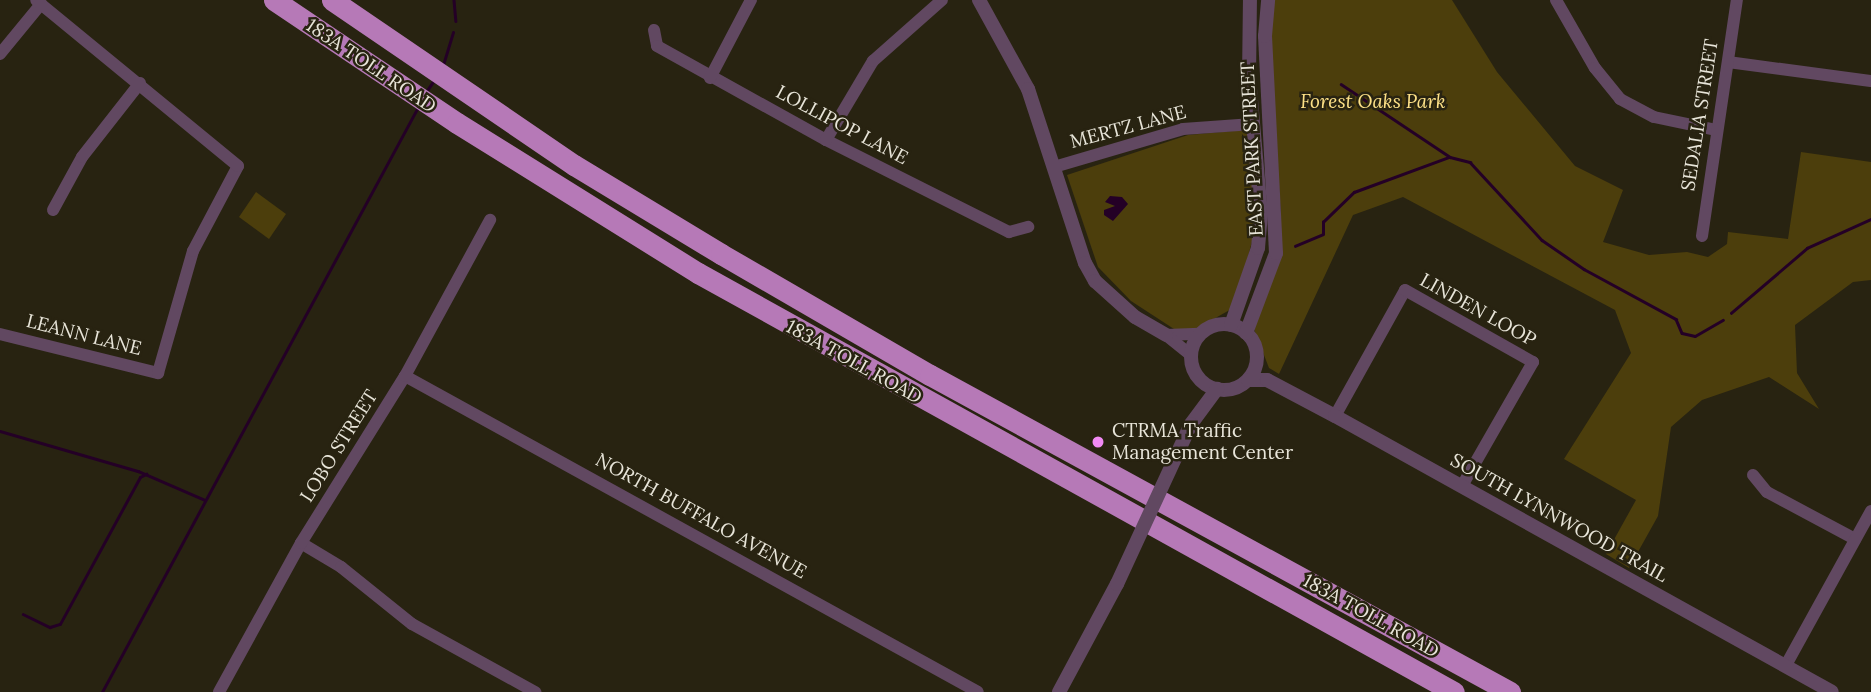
<!DOCTYPE html>
<style>
body{margin:0}
#map{position:relative;width:1871px;height:692px;overflow:hidden;background:#282311;font-family:Lora,serif}
div>[style]{position:absolute}
.green>*{inset:0;background:#4c3e0c}
.water>*{inset:0;background:#240026}
.stream>*{height:2.5px;margin:-1.25px;padding:0 1.25px;transform-origin:1.25px;border-radius:1.25px;background:#240026}
.minor>*{height:12px;margin:-6px;padding:0 6px;transform-origin:6px;border-radius:6px;background:#614861}
.tertiary>*{height:14px;margin:-7px;padding:0 7px;transform-origin:7px;border-radius:7px;background:#614861}
.tertiary>.ring{margin:-7px;padding:0;box-sizing:content-box;background:none;border:14px solid #614861;border-radius:50%}
.motorway>*{height:21px;margin:-10.5px;padding:0 10.5px;transform-origin:10.5px;border-radius:10.5px;background:#b679b7}
.tertiary-bridge>*{height:14px;margin:-7px;padding:0 7px;transform-origin:7px;border-radius:7px;background:#614861}
.dots>*{width:19px;height:19px;translate:-50% -50%;box-sizing:border-box;border:4px solid #282311;border-radius:50%}
span{translate:-50% -50%;white-space:nowrap;text-align:center;line-height:1.15;-webkit-text-stroke:5px #282311;paint-order:stroke}
.street-label{font-size:19px;color:#e8e5d9}
.park-label{font-size:19px;color:#fde187;font-style:italic}
.poi-label{font-size:19px;color:#e8e5d9}
.left{translate:0 -50%;text-align:left}
</style>
<div id="map">
<div class="green">
<i style="clip-path:polygon(1271px 0,1452px 0,1497px 72px,1575px 166px,1623px 190px,1603px 242px,1649px 255px,1687px 252px,1708px 257px,1727px 244px,1728px 232px,1788px 239px,1801px 152px,1871px 162px,1871px 280px,1853px 282px,1795px 325px,1797px 373px,1819px 409px,1769px 377px,1702px 400px,1671px 427px,1658px 516px,1629px 568px,1606px 554px,1636px 500px,1564px 459px,1631px 353px,1615px 310px,1403px 197px,1353px 215px,1279px 374px,1269px 368px,1254px 329px,1279px 248px,1281px 215px,1268px 37px)"></i>
<i style="clip-path:polygon(1245px 130px,1250px 137px,1256px 226px,1235px 307px,1194px 330px,1174px 329px,1131px 301px,1098px 267px,1067px 175px,1188px 135px)"></i>
<i style="clip-path:polygon(256px 192px,286px 214px,269px 239px,239px 217px)"></i>
</div>
<div class="water">
<i style="clip-path:polygon(1110px 196px,1122px 197px,1128px 204px,1113px 221px,1104px 215px,1104px 210px,1115px 206px,1105px 202px)"></i>
</div>
<div class="stream">
<i style="left:454px;top:0;width:21px;rotate:85deg"></i>
<i style="left:443px;top:65px;width:34px;rotate:-73deg"></i>
<i style="left:1341px;top:84px;width:131px;rotate:33.8deg"></i>
<i style="left:1450px;top:157px;width:21px;rotate:14deg"></i>
<i style="left:1470px;top:162px;width:106px;rotate:47.3deg"></i>
<i style="left:1542px;top:240px;width:51px;rotate:34.6deg"></i>
<i style="left:1584px;top:269px;width:105px;rotate:28.5deg"></i>
<i style="left:1676px;top:319px;width:15px;rotate:67deg"></i>
<i style="left:1682px;top:333px;width:13px;rotate:13deg"></i>
<i style="left:1695px;top:336px;width:32px;rotate:-30deg"></i>
<i style="left:426px;top:92px;width:14px;rotate:-56deg"></i>
<i style="left:1295px;top:246px;width:30px;rotate:-23deg"></i>
<i style="left:1323px;top:234px;width:12px;rotate:-90deg"></i>
<i style="left:1323px;top:222px;width:43px;rotate:-44.1deg"></i>
<i style="left:1354px;top:192px;width:101px;rotate:-20.2deg"></i>
<i style="left:1731px;top:313px;width:100px;rotate:-40.5deg"></i>
<i style="left:1807px;top:248px;width:70px;rotate:-24.4deg"></i>
<i style="left:0;top:431px;width:144px;rotate:16.2deg"></i>
<i style="left:138px;top:471px;width:73px;rotate:23.4deg"></i>
<i style="left:23px;top:614px;width:30px;rotate:26deg"></i>
<i style="left:50px;top:627px;width:10px;rotate:-17deg"></i>
<i style="left:60px;top:624px;width:167px;rotate:-61.4deg"></i>
<i style="left:140px;top:477px;width:7px;rotate:-27deg"></i>
<i style="left:102px;top:692px;width:665px;rotate:-61.62deg"></i>
</div>
<div class="minor">
<i style="left:1556px;top:0;width:78px;rotate:60.2deg"></i>
<i style="left:1595px;top:68px;width:40px;rotate:51deg"></i>
<i style="left:1620px;top:99px;width:38px;rotate:28deg"></i>
<i style="left:1654px;top:117px;width:63px;rotate:11.8deg"></i>
<i style="left:654px;top:30px;width:16px;rotate:79deg"></i>
<i style="left:657px;top:46px;width:193px;rotate:29.1deg"></i>
<i style="left:826px;top:140px;width:205px;rotate:26.7deg"></i>
<i style="left:1009px;top:232px;width:20px;rotate:-15deg"></i>
<i style="left:0;top:54px;width:65px;rotate:-50.6deg"></i>
<i style="left:1728px;top:62px;width:144px;rotate:7.6deg"></i>
<i style="left:710px;top:78px;width:88px;rotate:-62.3deg"></i>
<i style="left:826px;top:140px;width:92px;rotate:-59.3deg"></i>
<i style="left:873px;top:61px;width:92px;rotate:-41.5deg"></i>
<i style="left:1054px;top:167px;width:134px;rotate:-16.4deg"></i>
<i style="left:1183px;top:129px;width:70px;rotate:-4.1deg"></i>
<i style="left:53px;top:210px;width:60px;rotate:-61.3deg"></i>
<i style="left:82px;top:157px;width:94px;rotate:-51.9deg"></i>
<i style="left:1702px;top:236px;width:239px;rotate:-81.6deg"></i>
<i style="left:0;top:334px;width:163px;rotate:13.9deg"></i>
<i style="left:158px;top:373px;width:127px;rotate:-74deg"></i>
<i style="left:193px;top:251px;width:96px;rotate:-62.1deg"></i>
<i style="left:238px;top:166px;width:261px;rotate:-140.6deg"></i>
<i style="left:1166px;top:335px;width:34px;rotate:-2deg"></i>
<i style="left:1166px;top:335px;width:32px;rotate:39deg"></i>
<i style="left:405px;top:376px;width:654px;rotate:28.88deg"></i>
<i style="left:1335px;top:416px;width:144px;rotate:-60.9deg"></i>
<i style="left:1405px;top:290px;width:147px;rotate:29.4deg"></i>
<i style="left:1533px;top:362px;width:143px;rotate:119.8deg"></i>
<i style="left:1753px;top:475px;width:22px;rotate:51deg"></i>
<i style="left:1767px;top:492px;width:100px;rotate:28.1deg"></i>
<i style="left:301px;top:543px;width:47px;rotate:31deg"></i>
<i style="left:341px;top:567px;width:91px;rotate:38.8deg"></i>
<i style="left:412px;top:624px;width:141px;rotate:28.9deg"></i>
<i style="left:1786px;top:665px;width:176px;rotate:-61.1deg"></i>
<i style="left:219px;top:692px;width:170px;rotate:-61.2deg"></i>
<i style="left:301px;top:543px;width:197px;rotate:-58.1deg"></i>
<i style="left:405px;top:376px;width:178px;rotate:-61.4deg"></i>
</div>
<div class="tertiary">
<i style="left:979px;top:0;width:102px;rotate:61.2deg"></i>
<i style="left:1028px;top:89px;width:183px;rotate:71.9deg"></i>
<i style="left:1085px;top:263px;width:21px;rotate:61deg"></i>
<i style="left:1095px;top:281px;width:54px;rotate:42deg"></i>
<i style="left:1135px;top:317px;width:36px;rotate:30deg"></i>
<i class="ring" style="left:1191px;top:324px;width:52px;height:52px"></i>
<i style="left:1231px;top:325px;width:82px;rotate:-70.7deg"></i>
<i style="left:1258px;top:248px;width:34px;rotate:-85deg"></i>
<i style="left:1261px;top:214px;width:137px;rotate:-95deg"></i>
<i style="left:1249px;top:78px;width:78px;rotate:-89.3deg"></i>
<i style="left:1246px;top:333px;width:85px;rotate:-69.4deg"></i>
<i style="left:1276px;top:253px;width:217px;rotate:-92.9deg"></i>
<i style="left:1265px;top:36px;width:36px;rotate:-85deg"></i>
<i style="left:1248px;top:380px;width:19px"></i>
<i style="left:1267px;top:380px;width:77px;rotate:27.9deg"></i>
<i style="left:1335px;top:416px;width:568px;rotate:29.04deg"></i>
<i style="left:1191px;top:424px;width:44px;rotate:-53.4deg"></i>
<i style="left:1059px;top:692px;width:123px;rotate:-61.8deg"></i>
</div>
<div class="motorway">
<i style="left:274px;top:0;width:220px;rotate:33.9deg"></i>
<i style="left:457px;top:123px;width:284px;rotate:31.9deg"></i>
<i style="left:698px;top:273px;width:864px;rotate:29deg"></i>
<i style="left:332px;top:0;width:293px;rotate:34.3deg"></i>
<i style="left:574px;top:165px;width:172px;rotate:31.2deg"></i>
<i style="left:721px;top:254px;width:241px;rotate:30.1deg"></i>
<i style="left:930px;top:375px;width:661px;rotate:28.66deg"></i>
</div>
<div class="tertiary-bridge">
<i style="left:1117px;top:584px;width:176px;rotate:-65.2deg"></i>
</div>
<div class="dots">
<i style="left:1098px;top:442px;background:#f18af4"></i>
</div>
<div class="street-label">
<span style="left:371px;top:66px;rotate:34deg">183A TOLL ROAD</span>
<span style="left:1700px;top:115px;rotate:-81deg">SEDALIA STREET</span>
<span style="left:842px;top:125px;rotate:28deg">LOLLIPOP LANE</span>
<span style="left:1128px;top:127px;rotate:-15deg">MERTZ LANE</span>
<span style="left:1252px;top:149px;rotate:-93deg">EAST PARK STREET</span>
<span style="left:1478px;top:310px;rotate:29deg">LINDEN LOOP</span>
<span style="left:84px;top:335px;rotate:14deg">LEANN LANE</span>
<span style="left:854px;top:362px;rotate:29deg">183A TOLL ROAD</span>
<span style="left:339px;top:446px;rotate:-58deg">LOBO STREET</span>
<span style="left:701px;top:516px;rotate:29deg">NORTH BUFFALO AVENUE</span>
<span style="left:1559px;top:518px;rotate:29deg">SOUTH LYNNWOOD TRAIL</span>
<span style="left:1371px;top:616px;rotate:29deg">183A TOLL ROAD</span>
</div>
<div class="park-label">
<span style="left:1373px;top:102px">Forest Oaks Park</span>
</div>
<div class="poi-label">
<span class="left" style="left:1112px;top:442px">CTRMA Traffic<br>Management Center</span>
</div>
</div>
